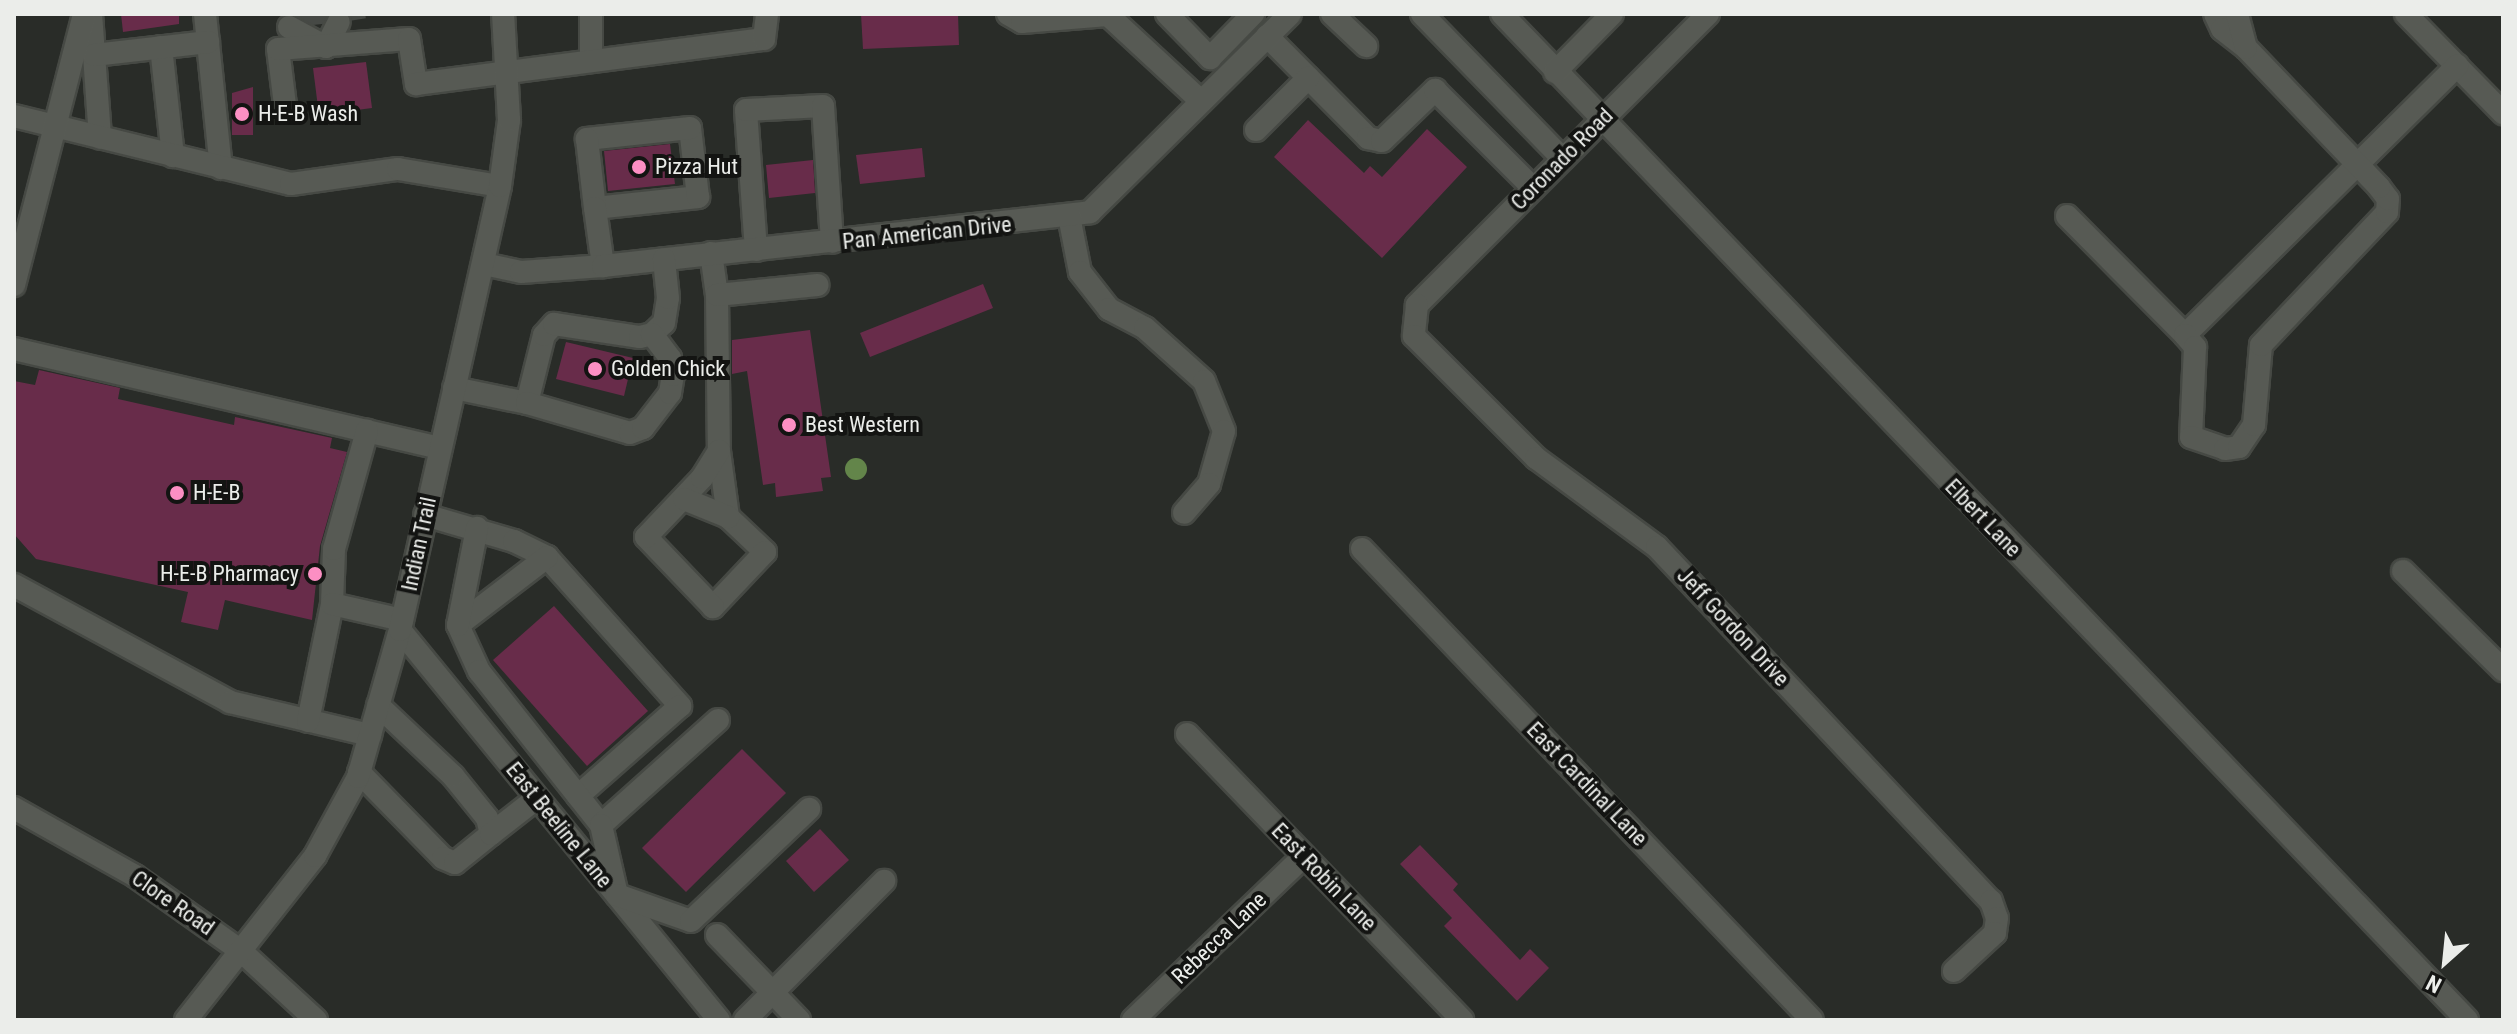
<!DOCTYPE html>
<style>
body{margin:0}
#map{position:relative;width:2517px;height:1034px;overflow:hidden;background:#292c28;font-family:"Roboto Condensed",sans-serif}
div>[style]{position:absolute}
.water>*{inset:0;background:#63854a}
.round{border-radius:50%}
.building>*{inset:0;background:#682c4a}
.minor-tunnel>*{height:22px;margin-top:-11px;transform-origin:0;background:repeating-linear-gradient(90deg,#464945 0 22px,transparent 0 33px)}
.roads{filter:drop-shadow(2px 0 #464944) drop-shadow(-2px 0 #464944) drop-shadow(0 2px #464944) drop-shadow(0 -2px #464944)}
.minor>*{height:22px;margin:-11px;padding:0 11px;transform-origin:11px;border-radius:11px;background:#575a54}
.dots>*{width:22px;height:22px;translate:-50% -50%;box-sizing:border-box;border:4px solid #131412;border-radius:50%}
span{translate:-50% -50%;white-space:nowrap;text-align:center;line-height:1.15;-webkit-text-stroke:8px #131412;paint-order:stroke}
.poi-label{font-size:22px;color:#ebedea}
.left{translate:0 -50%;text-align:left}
.right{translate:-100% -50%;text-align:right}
.street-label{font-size:22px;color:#ebedea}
.frame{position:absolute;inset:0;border:16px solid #ebedea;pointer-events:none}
.north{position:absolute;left:2405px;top:922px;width:80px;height:80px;-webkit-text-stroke:6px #131412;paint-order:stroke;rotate:207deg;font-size:22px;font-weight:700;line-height:32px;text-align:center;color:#ebedea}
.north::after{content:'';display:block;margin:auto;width:28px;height:36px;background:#ebedea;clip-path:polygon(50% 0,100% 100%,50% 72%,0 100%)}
</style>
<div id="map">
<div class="water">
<i class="round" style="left:845px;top:458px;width:22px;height:22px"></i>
</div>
<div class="building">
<i style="clip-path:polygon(121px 14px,179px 14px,179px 24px,123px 32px)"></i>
<i style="clip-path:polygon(861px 14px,958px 14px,959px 45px,863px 49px)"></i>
<i style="clip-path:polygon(366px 62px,372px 108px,319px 115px,313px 68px)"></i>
<i style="clip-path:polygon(253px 87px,253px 135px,232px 135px,232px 93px)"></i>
<i style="clip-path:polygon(1308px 120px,1364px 173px,1370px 166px,1382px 177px,1427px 129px,1467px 167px,1382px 258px,1274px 157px)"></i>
<i style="clip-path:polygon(670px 144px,675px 184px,608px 191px,604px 151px)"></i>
<i style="clip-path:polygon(922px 148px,925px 177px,860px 184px,856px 155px)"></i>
<i style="clip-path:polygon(813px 160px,815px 193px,769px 198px,766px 165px)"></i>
<i style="clip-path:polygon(983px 284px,993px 308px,870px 357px,860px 333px)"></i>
<i style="clip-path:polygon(810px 330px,831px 477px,821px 478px,823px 491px,776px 497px,775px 483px,763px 485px,747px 371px,732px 374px,732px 340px)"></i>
<i style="clip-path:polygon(566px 342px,633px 358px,624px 396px,556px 379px)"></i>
<i style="clip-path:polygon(39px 370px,120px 388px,118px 399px,234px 425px,235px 417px,332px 438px,330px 448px,347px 452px,320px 546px,312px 620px,225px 600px,218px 630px,181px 622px,188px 592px,36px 559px,14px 534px,14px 381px,35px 385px)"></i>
<i style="clip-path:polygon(554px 606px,648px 711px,587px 766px,493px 660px)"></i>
<i style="clip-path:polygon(742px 749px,786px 793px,686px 892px,642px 848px)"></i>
<i style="clip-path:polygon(820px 829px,849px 860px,814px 892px,786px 861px)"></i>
<i style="clip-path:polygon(1420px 845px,1458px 884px,1453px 890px,1520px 960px,1530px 949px,1549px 968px,1517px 1001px,1444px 926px,1452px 918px,1400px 864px)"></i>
</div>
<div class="minor-tunnel">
<i style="left:304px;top:14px;width:11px;rotate:85deg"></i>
<i style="left:322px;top:14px;width:10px;rotate:84deg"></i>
<i style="left:354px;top:14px;width:6px;rotate:81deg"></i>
</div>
<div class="roads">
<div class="minor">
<i style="left:91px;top:14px;width:124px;rotate:85.8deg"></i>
<i style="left:205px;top:14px;width:155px;rotate:84.1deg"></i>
<i style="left:591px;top:14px;width:47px;rotate:90deg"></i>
<i style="left:1008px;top:14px;width:16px;rotate:30deg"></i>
<i style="left:1022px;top:22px;width:86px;rotate:-4.7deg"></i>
<i style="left:1108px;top:15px;width:127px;rotate:42.8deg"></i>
<i style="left:1167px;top:14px;width:62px;rotate:45.7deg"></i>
<i style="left:1210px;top:58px;width:62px;rotate:-45.7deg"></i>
<i style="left:1332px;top:14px;width:47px;rotate:43.3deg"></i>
<i style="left:1422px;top:14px;width:202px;rotate:45.8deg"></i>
<i style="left:1502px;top:14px;width:1394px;rotate:46.19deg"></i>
<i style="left:1708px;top:14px;width:412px;rotate:135deg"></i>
<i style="left:1417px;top:305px;width:31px;rotate:96deg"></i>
<i style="left:1414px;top:336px;width:173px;rotate:45deg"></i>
<i style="left:1536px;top:458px;width:150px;rotate:36.3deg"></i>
<i style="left:1657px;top:547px;width:487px;rotate:46.7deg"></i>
<i style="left:1991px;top:901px;width:18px;rotate:71deg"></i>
<i style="left:1997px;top:918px;width:15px;rotate:98deg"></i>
<i style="left:1995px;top:933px;width:56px;rotate:137.2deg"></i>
<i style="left:2215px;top:14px;width:17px;rotate:65deg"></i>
<i style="left:2222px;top:29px;width:31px;rotate:38deg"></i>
<i style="left:2406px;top:14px;width:139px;rotate:45.6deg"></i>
<i style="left:289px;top:27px;width:42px;rotate:28.4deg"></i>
<i style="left:326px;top:47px;width:28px;rotate:-63deg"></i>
<i style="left:1267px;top:36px;width:144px;rotate:45.3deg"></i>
<i style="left:1368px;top:138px;width:14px;rotate:12deg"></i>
<i style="left:1382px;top:141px;width:74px;rotate:-43.9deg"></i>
<i style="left:1435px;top:90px;width:139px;rotate:45deg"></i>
<i style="left:161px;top:47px;width:110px;rotate:83.7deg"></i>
<i style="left:94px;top:55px;width:115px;rotate:-6.5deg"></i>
<i style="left:1555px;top:72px;width:81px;rotate:-45.5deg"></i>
<i style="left:285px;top:105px;width:56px;rotate:-97.1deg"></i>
<i style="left:278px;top:49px;width:131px;rotate:-4.4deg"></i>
<i style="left:409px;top:39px;width:46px;rotate:81.2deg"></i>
<i style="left:416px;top:84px;width:351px;rotate:-7.4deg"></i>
<i style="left:764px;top:39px;width:25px;rotate:-83deg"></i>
<i style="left:14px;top:116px;width:285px;rotate:13.8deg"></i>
<i style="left:291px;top:184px;width:108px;rotate:-8deg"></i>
<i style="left:398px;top:169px;width:103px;rotate:9.5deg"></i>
<i style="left:1256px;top:130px;width:74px;rotate:-45deg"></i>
<i style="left:595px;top:208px;width:104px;rotate:-6.1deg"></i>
<i style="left:698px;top:197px;width:69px;rotate:-96.6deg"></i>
<i style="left:690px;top:128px;width:104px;rotate:173.9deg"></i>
<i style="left:587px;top:139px;width:69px;rotate:83.4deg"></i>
<i style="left:595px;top:208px;width:59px;rotate:82.1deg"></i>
<i style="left:1069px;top:216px;width:57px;rotate:78.9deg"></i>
<i style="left:1080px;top:272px;width:47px;rotate:51.9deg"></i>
<i style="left:1109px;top:309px;width:41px;rotate:27.8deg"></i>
<i style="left:1145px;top:328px;width:79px;rotate:41.9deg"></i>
<i style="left:1204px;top:381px;width:54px;rotate:68.2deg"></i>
<i style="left:1224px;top:431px;width:55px;rotate:105.8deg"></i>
<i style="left:1209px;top:484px;width:38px;rotate:131deg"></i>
<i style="left:2067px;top:216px;width:168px;rotate:45.2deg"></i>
<i style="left:2185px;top:335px;width:383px;rotate:-44.7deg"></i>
<i style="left:756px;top:250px;width:140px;rotate:-94.1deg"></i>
<i style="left:746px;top:110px;width:77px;rotate:-3deg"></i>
<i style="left:823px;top:106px;width:136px;rotate:86.2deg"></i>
<i style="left:711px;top:253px;width:42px;rotate:81.9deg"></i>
<i style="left:717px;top:295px;width:156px;rotate:89.3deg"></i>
<i style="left:719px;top:451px;width:67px;rotate:82.2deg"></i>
<i style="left:728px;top:517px;width:51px;rotate:43.4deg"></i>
<i style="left:765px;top:552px;width:76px;rotate:133.4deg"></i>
<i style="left:713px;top:607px;width:97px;rotate:-133.7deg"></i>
<i style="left:646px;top:537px;width:81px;rotate:-46.5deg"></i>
<i style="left:702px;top:478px;width:32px;rotate:-58deg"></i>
<i style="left:484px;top:264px;width:38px;rotate:12deg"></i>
<i style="left:521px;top:272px;width:82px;rotate:-4.2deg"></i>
<i style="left:603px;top:266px;width:490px;rotate:-6.3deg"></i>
<i style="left:1090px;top:212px;width:281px;rotate:-44.7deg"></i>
<i style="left:14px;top:285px;width:280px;rotate:-75.5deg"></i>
<i style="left:717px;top:295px;width:101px;rotate:-5.7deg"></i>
<i style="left:2185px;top:335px;width:16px;rotate:50deg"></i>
<i style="left:2195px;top:347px;width:90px;rotate:92.5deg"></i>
<i style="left:2191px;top:437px;width:36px;rotate:19deg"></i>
<i style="left:2225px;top:449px;width:14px;rotate:-8deg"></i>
<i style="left:2239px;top:447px;width:27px;rotate:-56deg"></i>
<i style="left:2254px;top:425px;width:80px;rotate:-85deg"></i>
<i style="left:2261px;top:345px;width:183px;rotate:-46.5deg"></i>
<i style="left:2387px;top:212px;width:13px;rotate:-86deg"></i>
<i style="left:2388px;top:199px;width:15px;rotate:-127deg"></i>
<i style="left:2379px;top:187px;width:192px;rotate:-133.7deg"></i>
<i style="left:2246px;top:48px;width:35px;rotate:-105deg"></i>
<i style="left:14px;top:349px;width:437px;rotate:13.1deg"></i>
<i style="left:454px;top:388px;width:75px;rotate:11.6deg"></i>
<i style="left:527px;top:403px;width:70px;rotate:-76deg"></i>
<i style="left:544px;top:335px;width:15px;rotate:-48deg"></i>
<i style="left:554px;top:324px;width:87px;rotate:8.6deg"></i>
<i style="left:640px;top:337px;width:12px;rotate:-14deg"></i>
<i style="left:652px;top:334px;width:16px;rotate:-43deg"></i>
<i style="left:664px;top:323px;width:25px;rotate:-81deg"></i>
<i style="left:668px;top:298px;width:39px;rotate:-96deg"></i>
<i style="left:527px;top:403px;width:107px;rotate:16.2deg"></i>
<i style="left:630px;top:433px;width:14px;rotate:-21deg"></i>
<i style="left:643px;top:428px;width:44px;rotate:-52.4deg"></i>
<i style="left:670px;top:393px;width:18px;rotate:-81deg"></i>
<i style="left:673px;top:375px;width:17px;rotate:-100deg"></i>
<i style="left:670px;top:358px;width:30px;rotate:-127deg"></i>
<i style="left:684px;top:499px;width:48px;rotate:22.2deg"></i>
<i style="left:425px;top:515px;width:93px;rotate:16.3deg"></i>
<i style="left:514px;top:541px;width:37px;rotate:26deg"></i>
<i style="left:547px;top:557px;width:200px;rotate:48.2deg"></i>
<i style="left:680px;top:706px;width:136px;rotate:138.6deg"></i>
<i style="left:1362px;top:549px;width:651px;rotate:46.31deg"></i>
<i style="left:547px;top:557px;width:112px;rotate:142.6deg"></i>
<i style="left:458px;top:625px;width:51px;rotate:65.5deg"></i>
<i style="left:479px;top:671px;width:196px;rotate:51.6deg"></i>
<i style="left:2403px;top:571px;width:141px;rotate:44.7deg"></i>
<i style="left:14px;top:585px;width:246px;rotate:28.4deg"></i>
<i style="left:230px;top:702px;width:144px;rotate:13.3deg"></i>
<i style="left:332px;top:604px;width:55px;rotate:-87.9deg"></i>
<i style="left:334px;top:549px;width:123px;rotate:-74.4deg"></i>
<i style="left:458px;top:625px;width:99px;rotate:-78.9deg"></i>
<i style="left:400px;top:630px;width:504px;rotate:50.72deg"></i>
<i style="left:718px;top:720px;width:157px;rotate:138.1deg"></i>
<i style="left:601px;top:825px;width:72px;rotate:77.1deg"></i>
<i style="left:617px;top:895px;width:78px;rotate:19.4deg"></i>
<i style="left:691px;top:921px;width:163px;rotate:-43.5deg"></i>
<i style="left:308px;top:721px;width:119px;rotate:-78.4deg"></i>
<i style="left:332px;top:604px;width:72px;rotate:12.9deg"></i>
<i style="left:1187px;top:734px;width:397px;rotate:46.1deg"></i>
<i style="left:359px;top:772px;width:120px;rotate:45.7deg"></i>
<i style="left:443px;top:858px;width:13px;rotate:23deg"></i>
<i style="left:455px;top:863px;width:46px;rotate:-38.9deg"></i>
<i style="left:491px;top:834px;width:16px;rotate:-104deg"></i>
<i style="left:487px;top:818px;width:54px;rotate:-129deg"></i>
<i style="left:453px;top:776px;width:103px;rotate:-136.6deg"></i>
<i style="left:14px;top:808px;width:139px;rotate:29.3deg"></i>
<i style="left:135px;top:876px;width:62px;rotate:35.2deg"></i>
<i style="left:186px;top:912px;width:67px;rotate:35.3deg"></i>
<i style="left:241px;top:951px;width:102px;rotate:42.6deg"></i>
<i style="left:491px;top:834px;width:58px;rotate:-38deg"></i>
<i style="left:717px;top:935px;width:118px;rotate:46deg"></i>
<i style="left:186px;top:1020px;width:209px;rotate:-51.8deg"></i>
<i style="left:315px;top:856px;width:90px;rotate:-61.4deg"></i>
<i style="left:358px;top:777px;width:153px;rotate:-74.1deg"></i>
<i style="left:400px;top:630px;width:455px;rotate:-77.3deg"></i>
<i style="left:500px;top:186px;width:67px;rotate:-82.2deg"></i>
<i style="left:509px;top:120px;width:106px;rotate:-93.2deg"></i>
<i style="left:745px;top:1020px;width:197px;rotate:-45deg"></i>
<i style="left:1133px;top:1020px;width:237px;rotate:-43.8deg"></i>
</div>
</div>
<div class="dots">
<i style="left:242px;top:114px;background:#fc8fc3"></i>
<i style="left:639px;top:167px;background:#fc8fc3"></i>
<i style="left:595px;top:369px;background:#fc8fc3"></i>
<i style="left:789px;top:425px;background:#fc8fc3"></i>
<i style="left:177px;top:493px;background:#fc8fc3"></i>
<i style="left:315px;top:574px;background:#fc8fc3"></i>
</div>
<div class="poi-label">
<span class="left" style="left:258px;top:114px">H-E-B Wash</span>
<span class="left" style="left:655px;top:167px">Pizza Hut</span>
<span class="left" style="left:611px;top:369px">Golden Chick</span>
<span class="left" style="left:805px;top:425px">Best Western</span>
<span class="left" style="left:193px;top:493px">H-E-B</span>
<span class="right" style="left:299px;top:574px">H-E-B Pharmacy</span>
</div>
<div class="street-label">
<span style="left:1562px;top:159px;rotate:-45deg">Coronado Road</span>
<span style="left:927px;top:233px;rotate:-6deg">Pan American Drive</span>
<span style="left:1983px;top:518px;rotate:46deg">Elbert Lane</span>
<span style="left:419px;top:544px;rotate:-78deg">Indian Trail</span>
<span style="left:1733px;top:627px;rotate:47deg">Jeff Gordon Drive</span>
<span style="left:1587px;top:784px;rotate:46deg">East Cardinal Lane</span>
<span style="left:559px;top:825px;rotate:51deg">East Beeline Lane</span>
<span style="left:1324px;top:877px;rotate:46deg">East Robin Lane</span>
<span style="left:173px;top:903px;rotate:35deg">Clore Road</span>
<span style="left:1219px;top:938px;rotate:-44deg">Rebecca Lane</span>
</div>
<div class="frame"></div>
<div class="north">N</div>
</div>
